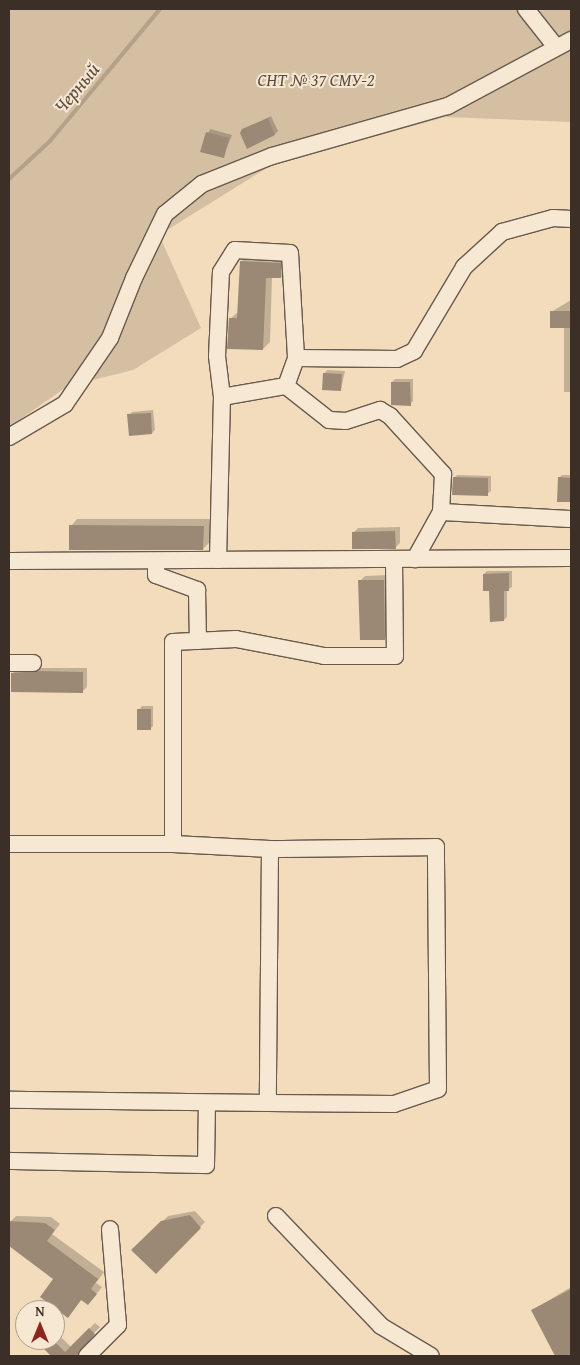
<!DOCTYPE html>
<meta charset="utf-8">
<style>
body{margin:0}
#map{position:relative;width:580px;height:1365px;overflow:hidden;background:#f3dcbc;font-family:"Gentium Book Plus",serif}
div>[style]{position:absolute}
.green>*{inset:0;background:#d4bfa3}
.shadow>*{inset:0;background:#0003}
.stream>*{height:4px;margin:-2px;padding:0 2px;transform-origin:2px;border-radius:2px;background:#b4a18a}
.building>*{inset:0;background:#9b8975}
.roads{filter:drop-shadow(1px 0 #695a4d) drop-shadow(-1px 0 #695a4d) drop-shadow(0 1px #695a4d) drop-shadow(0 -1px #695a4d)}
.minor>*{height:16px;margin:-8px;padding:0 8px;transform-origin:8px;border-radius:8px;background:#f7e8d3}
span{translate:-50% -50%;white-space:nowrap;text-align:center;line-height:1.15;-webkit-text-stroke:4px #f7e8d3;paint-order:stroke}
.park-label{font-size:18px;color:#5a4c41;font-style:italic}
.water-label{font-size:19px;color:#594c40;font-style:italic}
.frame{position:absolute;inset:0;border:10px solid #3b2f28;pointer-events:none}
.north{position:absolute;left:15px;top:1300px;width:50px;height:50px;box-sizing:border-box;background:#f7e8d3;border:1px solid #ac9e8f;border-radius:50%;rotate:0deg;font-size:14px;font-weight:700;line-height:20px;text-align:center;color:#3b2f28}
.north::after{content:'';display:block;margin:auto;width:18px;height:22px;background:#8f2418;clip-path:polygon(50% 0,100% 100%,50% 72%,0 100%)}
</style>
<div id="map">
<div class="green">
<i style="clip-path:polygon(9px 9px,571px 9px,571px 122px,445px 117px,270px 166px,159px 235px,201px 328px,133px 370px,68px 386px,9px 427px)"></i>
</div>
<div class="shadow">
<i style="clip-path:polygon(271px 116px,278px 131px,275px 134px,243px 130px)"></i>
<i style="clip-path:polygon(210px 129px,232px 135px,223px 157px,202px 151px)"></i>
<i style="clip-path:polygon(248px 255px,287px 257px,288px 270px,281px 277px,272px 277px,270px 342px,263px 349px,230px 319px,238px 312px,241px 262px)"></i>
<i style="clip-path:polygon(571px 300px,571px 392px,564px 392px,564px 327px,551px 312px)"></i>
<i style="clip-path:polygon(327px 370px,345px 371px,341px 389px,324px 374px)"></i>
<i style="clip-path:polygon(395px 379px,413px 379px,413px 401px,410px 404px,392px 382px)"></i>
<i style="clip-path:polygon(153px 410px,155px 430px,152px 433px,129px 415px,132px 412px)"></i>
<i style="clip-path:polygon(457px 475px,491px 476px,491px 491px,487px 494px,454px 478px)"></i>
<i style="clip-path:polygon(562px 475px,571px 475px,571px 501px,558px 501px,559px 478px)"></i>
<i style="clip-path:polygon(77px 519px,210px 519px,210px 542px,203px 549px,71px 526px)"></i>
<i style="clip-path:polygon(400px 527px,400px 543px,395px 548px,353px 533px,358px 528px)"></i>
<i style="clip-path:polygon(487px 571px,512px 571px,512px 587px,507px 590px,507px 617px,504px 620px,484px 574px)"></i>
<i style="clip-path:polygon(389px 575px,389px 634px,384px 639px,360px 581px,365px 576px)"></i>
<i style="clip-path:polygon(17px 668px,87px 668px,87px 687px,82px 692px,12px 674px)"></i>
<i style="clip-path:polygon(142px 706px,153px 706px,153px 726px,150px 729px,139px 710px)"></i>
<i style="clip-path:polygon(195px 1211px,205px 1222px,156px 1272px,133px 1250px,168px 1216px)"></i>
<i style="clip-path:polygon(16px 1216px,51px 1217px,60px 1224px,52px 1234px,104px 1272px,96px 1283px,102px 1287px,94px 1297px,82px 1299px,68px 1316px,55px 1279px,9px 1245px,9px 1223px)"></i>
<i style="clip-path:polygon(571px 1287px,571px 1356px,556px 1356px,533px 1310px)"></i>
<i style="clip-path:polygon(95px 1323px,100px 1327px,85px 1342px,79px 1356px,53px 1356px,39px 1342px,55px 1340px,55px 1331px,71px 1347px)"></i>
</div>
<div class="stream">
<i style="left:9px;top:179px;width:56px;rotate:-42.8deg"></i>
<i style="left:50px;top:141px;width:172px;rotate:-50.2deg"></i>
</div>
<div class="building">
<i style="clip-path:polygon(268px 118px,275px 135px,247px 149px,240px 133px,242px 129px)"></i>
<i style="clip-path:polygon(206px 132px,229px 138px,224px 158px,200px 152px)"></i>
<i style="clip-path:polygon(240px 261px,281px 263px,281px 278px,266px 278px,263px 350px,227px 349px,229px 318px,237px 318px)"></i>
<i style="clip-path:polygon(550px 311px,571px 311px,571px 328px,550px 328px)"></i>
<i style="clip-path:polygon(323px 373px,342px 374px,341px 391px,322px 390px)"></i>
<i style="clip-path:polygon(391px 382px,410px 382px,411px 406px,391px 405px)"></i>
<i style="clip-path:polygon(151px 413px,152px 434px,129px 436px,127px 414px)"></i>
<i style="clip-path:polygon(453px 477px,488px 478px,488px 496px,452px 495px)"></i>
<i style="clip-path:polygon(558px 477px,571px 478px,571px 502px,557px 502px)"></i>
<i style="clip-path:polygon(69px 525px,204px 526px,203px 550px,69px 550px)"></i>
<i style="clip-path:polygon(395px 531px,396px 549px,352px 549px,352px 532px)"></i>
<i style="clip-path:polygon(509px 573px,509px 591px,504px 591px,504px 621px,490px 622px,489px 591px,483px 591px,483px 574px)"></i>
<i style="clip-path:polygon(358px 580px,384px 580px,385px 640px,360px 640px)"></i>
<i style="clip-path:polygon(38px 671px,83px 672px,83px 693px,11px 692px,11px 673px)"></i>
<i style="clip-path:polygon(137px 709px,151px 709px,151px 730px,137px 730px)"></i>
<i style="clip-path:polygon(190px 1215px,201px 1228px,156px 1274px,131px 1250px,161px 1221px)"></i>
<i style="clip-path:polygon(9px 1221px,45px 1223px,55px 1230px,47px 1241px,98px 1279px,91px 1289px,97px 1294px,88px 1305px,81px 1300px,68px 1318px,40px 1297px,53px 1279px,9px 1246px)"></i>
<i style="clip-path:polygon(571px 1289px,571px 1356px,555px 1356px,531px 1310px)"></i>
<i style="clip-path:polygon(89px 1328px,95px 1334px,77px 1356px,51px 1356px,35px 1340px,53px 1340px,65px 1352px)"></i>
</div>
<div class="roads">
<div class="minor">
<i style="left:526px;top:9px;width:48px;rotate:51.7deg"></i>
<i style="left:286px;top:386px;width:30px;rotate:-70deg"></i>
<i style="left:296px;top:358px;width:101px;rotate:0.6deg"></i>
<i style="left:397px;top:359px;width:19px;rotate:-25deg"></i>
<i style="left:414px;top:351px;width:98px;rotate:-59.2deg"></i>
<i style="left:464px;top:267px;width:52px;rotate:-42.6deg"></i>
<i style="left:502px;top:232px;width:53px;rotate:-15.4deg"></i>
<i style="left:553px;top:218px;width:18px;rotate:3deg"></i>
<i style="left:222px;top:397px;width:65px;rotate:-9.8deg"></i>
<i style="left:286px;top:386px;width:55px;rotate:38.3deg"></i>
<i style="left:329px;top:420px;width:17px;rotate:3deg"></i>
<i style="left:346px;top:421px;width:36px;rotate:-18deg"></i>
<i style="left:380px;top:410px;width:12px;rotate:31deg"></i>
<i style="left:390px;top:416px;width:79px;rotate:47.6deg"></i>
<i style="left:443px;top:474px;width:38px;rotate:93deg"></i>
<i style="left:441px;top:512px;width:54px;rotate:119deg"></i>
<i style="left:9px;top:437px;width:65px;rotate:-30.5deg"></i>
<i style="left:65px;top:404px;width:80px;rotate:-55.7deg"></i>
<i style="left:110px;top:338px;width:65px;rotate:-68.2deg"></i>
<i style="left:134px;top:278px;width:71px;rotate:-64.2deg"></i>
<i style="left:165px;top:214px;width:48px;rotate:-39deg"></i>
<i style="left:202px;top:184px;width:75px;rotate:-21.8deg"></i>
<i style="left:272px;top:156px;width:183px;rotate:-15.9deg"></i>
<i style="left:448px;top:106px;width:140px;rotate:-28.2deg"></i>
<i style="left:441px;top:512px;width:130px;rotate:3.1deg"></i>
<i style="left:218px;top:560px;width:163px;rotate:-88.6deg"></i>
<i style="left:222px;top:397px;width:41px;rotate:-97deg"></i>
<i style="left:217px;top:356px;width:84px;rotate:-87.3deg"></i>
<i style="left:221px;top:272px;width:26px;rotate:-58deg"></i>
<i style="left:235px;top:250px;width:55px;rotate:3.1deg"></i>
<i style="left:290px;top:253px;width:105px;rotate:86.7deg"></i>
<i style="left:9px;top:561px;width:562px;rotate:-0.31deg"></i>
<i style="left:156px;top:561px;width:14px;rotate:90deg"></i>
<i style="left:156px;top:575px;width:44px;rotate:20.1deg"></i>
<i style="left:197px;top:590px;width:51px;rotate:88.9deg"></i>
<i style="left:9px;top:663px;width:24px"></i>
<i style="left:9px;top:844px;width:164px"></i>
<i style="left:173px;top:844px;width:97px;rotate:3deg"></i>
<i style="left:270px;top:849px;width:254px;rotate:90.5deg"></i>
<i style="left:268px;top:1103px;width:259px;rotate:-179.3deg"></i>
<i style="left:173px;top:844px;width:202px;rotate:-90deg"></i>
<i style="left:173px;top:642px;width:63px;rotate:-2.7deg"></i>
<i style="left:236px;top:639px;width:90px;rotate:10.9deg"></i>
<i style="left:324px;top:656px;width:71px"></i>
<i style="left:395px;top:656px;width:97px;rotate:-90.6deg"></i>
<i style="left:268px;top:1103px;width:126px;rotate:0.5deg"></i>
<i style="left:394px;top:1104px;width:46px;rotate:-18.8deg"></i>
<i style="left:438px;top:1089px;width:242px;rotate:-90.5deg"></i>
<i style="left:436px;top:847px;width:166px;rotate:179.3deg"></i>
<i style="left:9px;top:1161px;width:197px;rotate:1.2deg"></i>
<i style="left:206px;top:1165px;width:61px;rotate:-89.1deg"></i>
<i style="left:276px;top:1216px;width:152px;rotate:46.3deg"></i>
<i style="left:381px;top:1326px;width:58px;rotate:31deg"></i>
<i style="left:87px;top:1356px;width:44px;rotate:-45deg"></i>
<i style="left:118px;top:1325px;width:96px;rotate:-94.8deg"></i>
</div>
</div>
<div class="park-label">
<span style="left:316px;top:80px">СНТ № 37 СМУ-2</span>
</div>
<div class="water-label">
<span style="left:77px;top:88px;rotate:-50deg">Черный</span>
</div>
<div class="frame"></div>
<div class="north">N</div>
</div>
